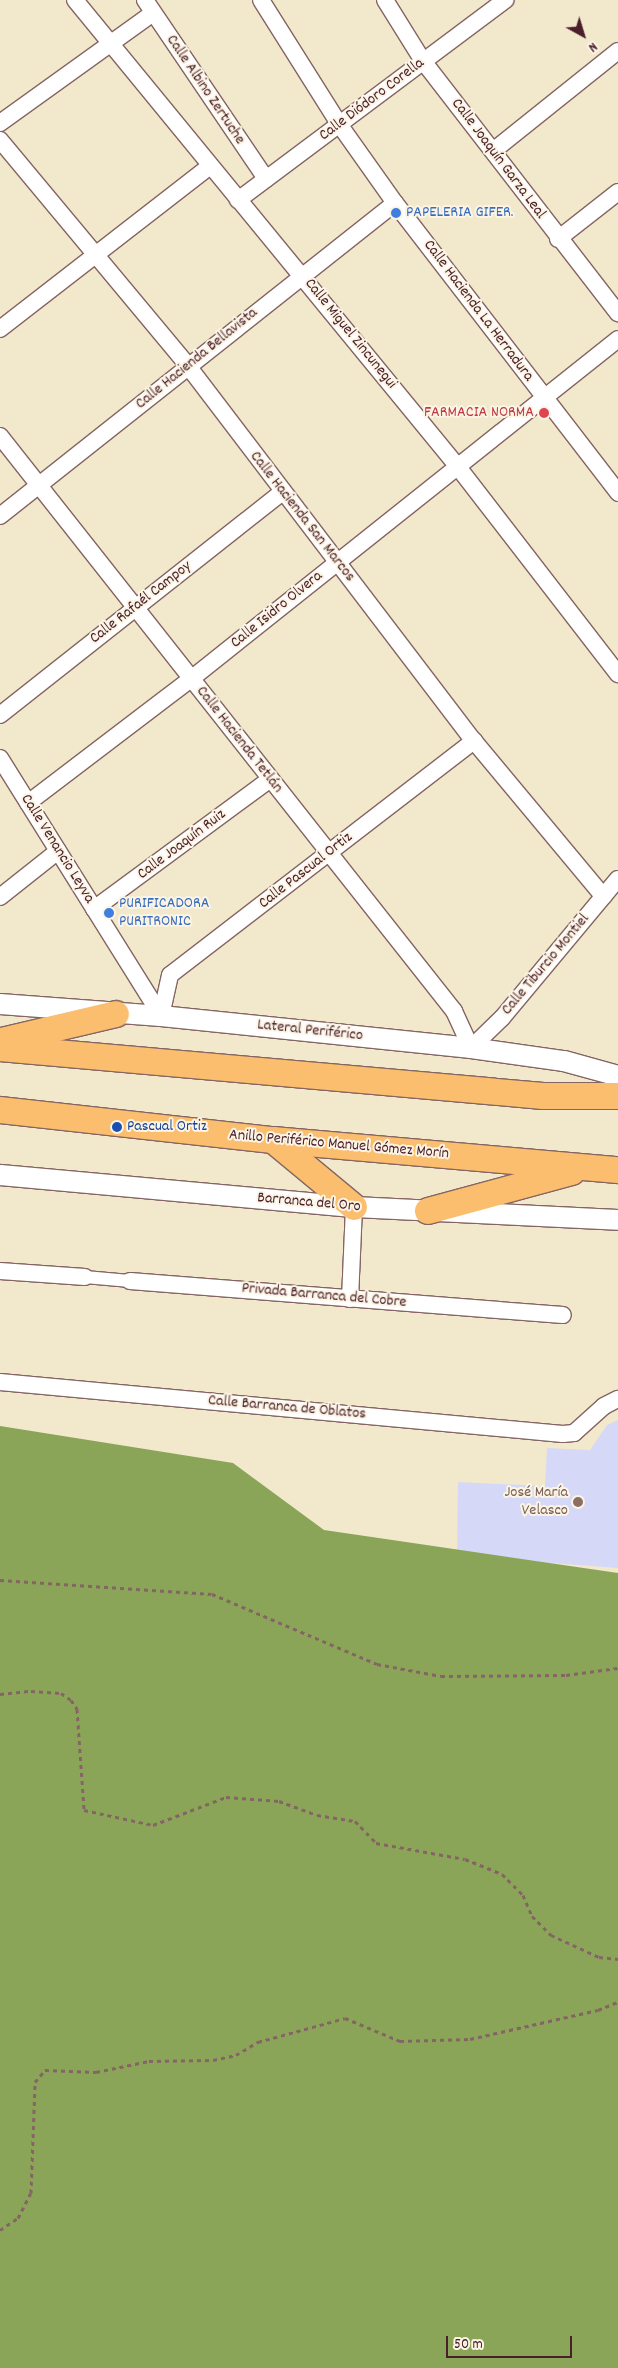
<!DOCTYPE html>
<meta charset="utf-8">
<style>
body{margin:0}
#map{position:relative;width:618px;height:2368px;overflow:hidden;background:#f2e8cc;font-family:Dekko,sans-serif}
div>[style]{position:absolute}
.built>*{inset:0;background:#d6d8f8}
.forest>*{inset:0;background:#8aa557}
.path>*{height:3px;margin-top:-1.5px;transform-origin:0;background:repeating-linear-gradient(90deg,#856563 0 4px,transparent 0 8px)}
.roads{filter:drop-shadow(1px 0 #856563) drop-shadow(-1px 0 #856563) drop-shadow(0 1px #856563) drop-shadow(0 -1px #856563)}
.pedestrian>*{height:12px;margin:-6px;padding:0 6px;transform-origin:6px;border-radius:6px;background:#fff}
.minor>*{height:16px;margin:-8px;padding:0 8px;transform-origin:8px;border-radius:8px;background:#fff}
.tertiary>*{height:20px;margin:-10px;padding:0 10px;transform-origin:10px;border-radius:10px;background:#fff}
.trunk>*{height:26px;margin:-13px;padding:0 13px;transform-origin:13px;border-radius:13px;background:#fabe6e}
.dots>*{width:14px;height:14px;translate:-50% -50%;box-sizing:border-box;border:2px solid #fcf5e5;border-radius:50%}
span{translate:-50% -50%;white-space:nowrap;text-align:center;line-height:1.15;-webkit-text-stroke:4px #fcf5e5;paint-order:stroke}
.street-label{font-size:16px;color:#4a1f2b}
.shop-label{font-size:16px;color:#366cbe}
.left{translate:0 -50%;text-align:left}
.health-label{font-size:16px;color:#be3a42}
.right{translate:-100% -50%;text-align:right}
.transit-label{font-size:16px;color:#164399}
.education-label{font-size:16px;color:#785e54}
.north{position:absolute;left:558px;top:10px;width:50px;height:50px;-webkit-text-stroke:4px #fcf5e5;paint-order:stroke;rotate:141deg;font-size:14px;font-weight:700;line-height:20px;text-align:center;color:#4a1f2b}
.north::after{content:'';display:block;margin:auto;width:18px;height:22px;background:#4a1f2b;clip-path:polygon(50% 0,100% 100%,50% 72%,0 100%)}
.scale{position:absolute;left:446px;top:2336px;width:126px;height:22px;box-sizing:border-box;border:2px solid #4a1f2b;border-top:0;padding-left:6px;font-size:15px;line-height:18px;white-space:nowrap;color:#4a1f2b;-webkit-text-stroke:4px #fcf5e5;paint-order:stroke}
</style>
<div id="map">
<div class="built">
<i style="clip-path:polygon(618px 1420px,618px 1568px,457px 1556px,458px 1482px,545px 1486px,547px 1448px,590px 1450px,607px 1425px)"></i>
</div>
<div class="forest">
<i style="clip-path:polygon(0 1426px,233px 1463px,324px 1530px,618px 1573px,618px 2368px,0 2368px)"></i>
</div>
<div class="path">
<i style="left:0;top:1580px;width:212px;rotate:3.8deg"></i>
<i style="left:212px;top:1594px;width:179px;rotate:23deg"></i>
<i style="left:377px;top:1664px;width:65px;rotate:10.6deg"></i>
<i style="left:441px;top:1676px;width:125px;rotate:-0.5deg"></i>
<i style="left:566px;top:1675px;width:52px;rotate:-7.7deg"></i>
<i style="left:0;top:1694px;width:31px;rotate:-6deg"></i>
<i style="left:31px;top:1691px;width:30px;rotate:4deg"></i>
<i style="left:61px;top:1693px;width:12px;rotate:35deg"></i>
<i style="left:71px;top:1700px;width:11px;rotate:56deg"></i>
<i style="left:77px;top:1709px;width:101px;rotate:86deg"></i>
<i style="left:84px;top:1810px;width:71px;rotate:12.3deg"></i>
<i style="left:153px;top:1825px;width:78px;rotate:-21deg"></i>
<i style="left:226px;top:1797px;width:53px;rotate:4.3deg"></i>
<i style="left:279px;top:1801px;width:40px;rotate:20.2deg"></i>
<i style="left:317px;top:1815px;width:38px;rotate:9deg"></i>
<i style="left:355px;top:1821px;width:30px;rotate:46deg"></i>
<i style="left:376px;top:1843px;width:90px;rotate:10.2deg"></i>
<i style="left:465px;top:1859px;width:40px;rotate:22deg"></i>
<i style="left:502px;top:1874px;width:30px;rotate:45deg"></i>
<i style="left:523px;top:1895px;width:23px;rotate:67deg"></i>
<i style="left:532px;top:1916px;width:27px;rotate:45deg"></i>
<i style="left:551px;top:1935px;width:53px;rotate:24.6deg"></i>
<i style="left:599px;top:1957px;width:19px;rotate:6deg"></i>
<i style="left:0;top:2230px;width:22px;rotate:-34deg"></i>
<i style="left:18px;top:2218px;width:28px;rotate:-63deg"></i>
<i style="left:31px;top:2193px;width:111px;rotate:-87.9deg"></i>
<i style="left:35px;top:2082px;width:16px;rotate:-50deg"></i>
<i style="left:45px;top:2070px;width:51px;rotate:2.2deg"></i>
<i style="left:96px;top:2072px;width:54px;rotate:-11.7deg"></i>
<i style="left:149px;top:2061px;width:64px;rotate:-0.9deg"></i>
<i style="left:213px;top:2060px;width:24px;rotate:-12deg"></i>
<i style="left:236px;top:2055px;width:26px;rotate:-31deg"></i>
<i style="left:258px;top:2042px;width:90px;rotate:-15.4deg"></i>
<i style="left:345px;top:2018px;width:60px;rotate:22.7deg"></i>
<i style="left:400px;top:2041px;width:70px;rotate:-1.6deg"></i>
<i style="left:470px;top:2039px;width:131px;rotate:-12.8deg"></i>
<i style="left:598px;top:2010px;width:22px;rotate:-22deg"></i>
</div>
<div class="roads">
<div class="pedestrian">
<i style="left:85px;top:1277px;width:45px;rotate:5.1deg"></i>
</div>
<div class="minor">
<i style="left:75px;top:0;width:604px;rotate:50.64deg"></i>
<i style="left:458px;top:467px;width:262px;rotate:52.3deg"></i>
<i style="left:145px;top:0;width:216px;rotate:55.9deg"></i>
<i style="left:261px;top:0;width:146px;rotate:57.8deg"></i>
<i style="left:339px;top:124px;width:97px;rotate:54.7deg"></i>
<i style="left:395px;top:203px;width:366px;rotate:52.4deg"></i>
<i style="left:385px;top:0;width:72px;rotate:58.1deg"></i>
<i style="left:423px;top:61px;width:319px;rotate:52.3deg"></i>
<i style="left:0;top:123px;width:188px;rotate:-35.7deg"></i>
<i style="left:0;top:140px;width:294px;rotate:50.2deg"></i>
<i style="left:188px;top:366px;width:472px;rotate:52.7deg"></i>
<i style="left:474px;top:741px;width:202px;rotate:50.2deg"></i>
<i style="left:493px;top:151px;width:160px;rotate:-38.7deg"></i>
<i style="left:238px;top:200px;width:334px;rotate:-36.8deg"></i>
<i style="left:558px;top:239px;width:76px;rotate:-38.1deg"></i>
<i style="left:0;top:329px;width:264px;rotate:-37.8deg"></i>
<i style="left:0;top:436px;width:733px;rotate:51.71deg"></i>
<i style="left:454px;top:1011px;width:41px;rotate:65.3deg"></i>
<i style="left:471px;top:1048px;width:43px;rotate:-44.1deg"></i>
<i style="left:502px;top:1018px;width:181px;rotate:-50.2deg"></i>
<i style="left:0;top:516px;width:504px;rotate:-38.39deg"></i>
<i style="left:0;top:715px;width:360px;rotate:-38.3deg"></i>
<i style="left:0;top:758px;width:304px;rotate:58deg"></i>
<i style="left:28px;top:803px;width:205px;rotate:-37.3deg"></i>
<i style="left:191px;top:679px;width:546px;rotate:-38.53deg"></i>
<i style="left:0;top:897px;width:74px;rotate:-38.4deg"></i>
<i style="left:94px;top:909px;width:217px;rotate:-36.4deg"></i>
<i style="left:161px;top:1016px;width:42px;rotate:-77.6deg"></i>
<i style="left:170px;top:975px;width:384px;rotate:-37.6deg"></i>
<i style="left:0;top:1271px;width:85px;rotate:4deg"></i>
<i style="left:130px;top:1281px;width:434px;rotate:4.5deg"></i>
<i style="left:350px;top:1299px;width:92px;rotate:-87.5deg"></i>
<i style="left:0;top:1382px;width:565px;rotate:5.28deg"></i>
<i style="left:563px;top:1434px;width:11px;rotate:-5deg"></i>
<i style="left:574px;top:1433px;width:40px;rotate:-42deg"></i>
<i style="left:604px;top:1406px;width:16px;rotate:-27deg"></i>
</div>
<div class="tertiary">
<i style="left:0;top:1004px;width:161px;rotate:4.3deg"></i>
<i style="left:161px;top:1016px;width:312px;rotate:5.9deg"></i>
<i style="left:471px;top:1048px;width:94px;rotate:8deg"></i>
<i style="left:564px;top:1061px;width:56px;rotate:15.5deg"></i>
<i style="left:0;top:1175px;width:355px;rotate:5.2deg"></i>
<i style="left:354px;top:1207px;width:264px;rotate:2.8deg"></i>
</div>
<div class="trunk">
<i style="left:2px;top:1041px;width:117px;rotate:-13.3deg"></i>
<i style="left:0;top:1048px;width:545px;rotate:5.05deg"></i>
<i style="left:543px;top:1096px;width:75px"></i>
<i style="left:0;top:1110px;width:275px;rotate:6.3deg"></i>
<i style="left:273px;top:1140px;width:346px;rotate:5deg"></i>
<i style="left:273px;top:1140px;width:105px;rotate:39.6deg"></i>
<i style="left:428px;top:1211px;width:149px;rotate:-15.2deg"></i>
</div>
</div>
<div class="dots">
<i style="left:396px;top:213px;background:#3f7fe0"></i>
<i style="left:544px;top:413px;background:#e0444e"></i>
<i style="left:109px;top:913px;background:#3f7fe0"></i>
<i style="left:117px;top:1127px;background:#1a4fb4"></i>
<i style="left:578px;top:1502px;background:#8d6e63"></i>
</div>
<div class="street-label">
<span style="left:205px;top:90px;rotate:56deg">Calle Albino Zertuche</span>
<span style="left:372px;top:100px;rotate:-37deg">Calle Diódoro Corella</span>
<span style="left:498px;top:159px;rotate:53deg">Calle Joaquín Garza Leal</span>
<span style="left:478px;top:311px;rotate:53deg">Calle Hacienda La Herradura</span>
<span style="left:350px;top:334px;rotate:51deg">Calle Miguel Zincunegui</span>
<span style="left:197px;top:359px;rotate:-39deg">Calle Hacienda Bellavista</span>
<span style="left:302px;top:517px;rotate:52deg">Calle Hacienda San Marcos</span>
<span style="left:141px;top:603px;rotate:-38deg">Calle Rafaél Campoy</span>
<span style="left:277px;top:610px;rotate:-39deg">Calle Isidro Olvera</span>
<span style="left:239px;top:740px;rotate:52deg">Calle Hacienda Tetlán</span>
<span style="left:182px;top:845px;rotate:-37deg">Calle Joaquín Ruiz</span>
<span style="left:57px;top:849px;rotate:58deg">Calle Venancio Leyva</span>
<span style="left:306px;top:871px;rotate:-38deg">Calle Pascual Ortiz</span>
<span style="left:546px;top:965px;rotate:-50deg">Calle Tiburcio Montiel</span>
<span style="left:310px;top:1031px;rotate:6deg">Lateral Periférico</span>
<span style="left:339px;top:1145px;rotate:5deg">Anillo Periférico Manuel Gómez Morín</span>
<span style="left:309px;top:1203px;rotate:5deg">Barranca del Oro</span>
<span style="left:324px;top:1296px;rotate:5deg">Privada Barranca del Cobre</span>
<span style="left:287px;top:1408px;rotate:5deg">Calle Barranca de Oblatos</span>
</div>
<div class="shop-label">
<span class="left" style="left:406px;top:213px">PAPELERIA GIFER.</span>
<span class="left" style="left:119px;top:913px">PURIFICADORA<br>PURITRONIC</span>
</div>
<div class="health-label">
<span class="right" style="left:534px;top:413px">FARMACIA NORMA</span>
</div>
<div class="transit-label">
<span class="left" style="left:127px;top:1127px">Pascual Ortiz</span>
</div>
<div class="education-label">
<span class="right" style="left:568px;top:1502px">José María<br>Velasco</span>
</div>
<div class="north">N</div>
<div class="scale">50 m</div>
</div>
